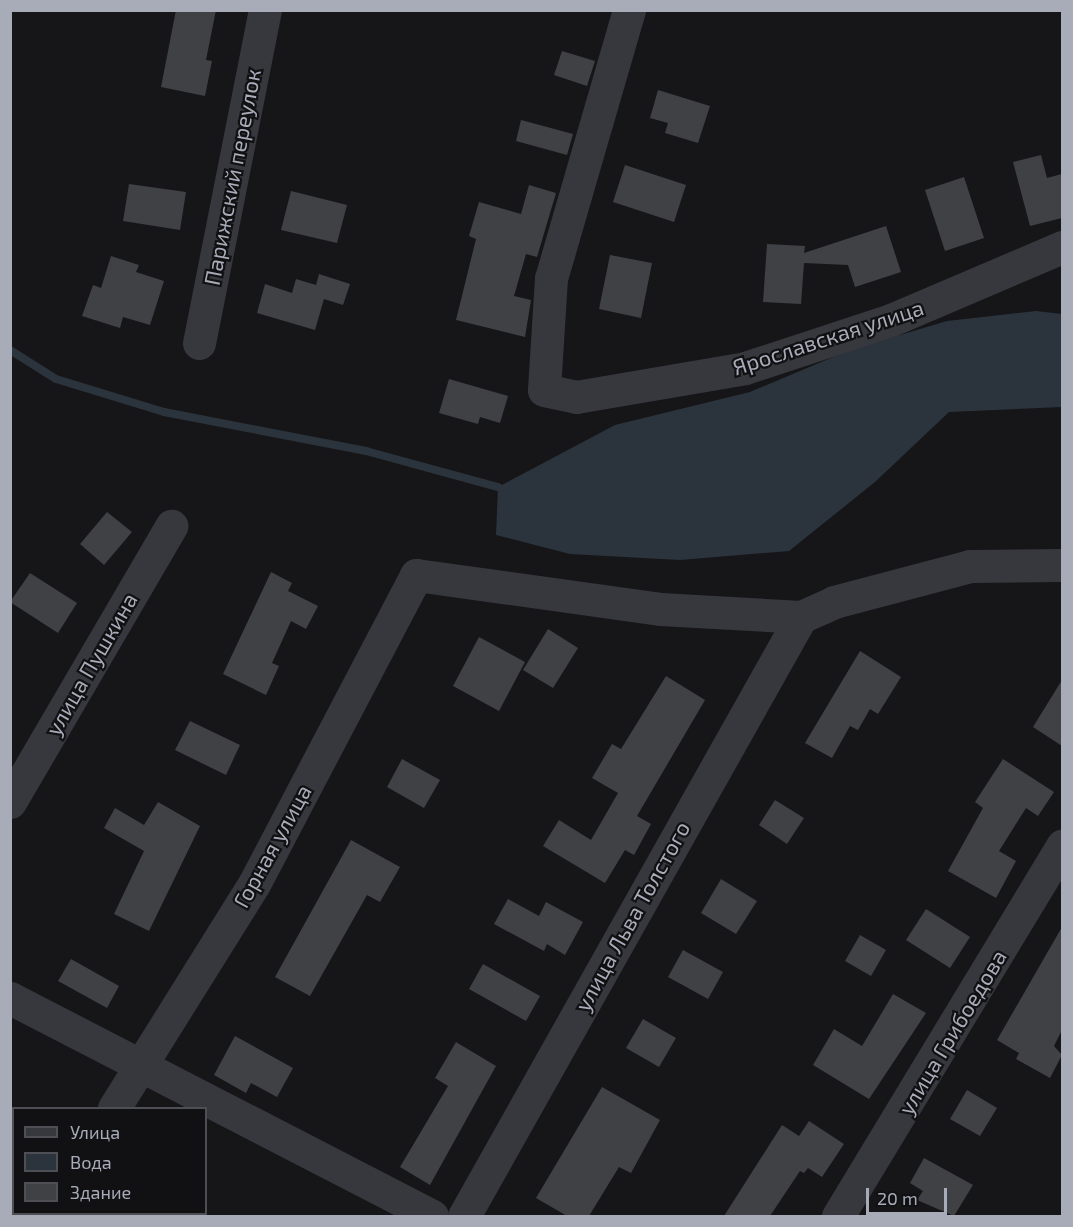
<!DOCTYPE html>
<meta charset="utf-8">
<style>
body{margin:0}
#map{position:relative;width:1073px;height:1227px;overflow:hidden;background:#161618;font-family:"Exo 2",sans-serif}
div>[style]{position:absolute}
.water>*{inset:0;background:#2b343d}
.stream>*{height:8px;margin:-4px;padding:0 4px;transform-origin:4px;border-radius:4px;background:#2b343d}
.building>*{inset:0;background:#404145}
.minor>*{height:33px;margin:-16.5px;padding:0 16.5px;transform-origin:16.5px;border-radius:16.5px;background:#37383d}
span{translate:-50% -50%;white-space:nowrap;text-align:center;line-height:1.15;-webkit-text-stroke:4.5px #111113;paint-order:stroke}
.street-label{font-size:22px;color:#a8acb9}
.frame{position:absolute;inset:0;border:12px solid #a8acb9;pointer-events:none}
.legend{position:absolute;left:12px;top:1107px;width:195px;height:108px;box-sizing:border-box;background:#111113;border:2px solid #4d4f55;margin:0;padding:8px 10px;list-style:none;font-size:18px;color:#a8acb9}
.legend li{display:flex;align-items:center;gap:12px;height:30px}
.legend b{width:30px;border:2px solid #4d4f55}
.scale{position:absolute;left:866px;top:1188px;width:81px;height:27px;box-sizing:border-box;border:3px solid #a8acb9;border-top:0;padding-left:8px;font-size:18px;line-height:21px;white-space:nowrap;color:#a8acb9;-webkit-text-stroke:4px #111113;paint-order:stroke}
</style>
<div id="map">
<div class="water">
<i style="clip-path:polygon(1036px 311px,1062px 314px,1062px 407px,949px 412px,875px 482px,789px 551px,680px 560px,570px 554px,496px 535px,498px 487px,615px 425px,750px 392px,850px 350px,947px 321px)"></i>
</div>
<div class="stream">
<i style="left:10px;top:350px;width:54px;rotate:32.2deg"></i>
<i style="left:56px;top:379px;width:113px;rotate:17deg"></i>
<i style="left:164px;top:412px;width:206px;rotate:10.9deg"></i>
<i style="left:366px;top:451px;width:137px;rotate:15.3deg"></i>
</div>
<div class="building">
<i style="clip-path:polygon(176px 10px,216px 10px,206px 60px,212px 61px,205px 96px,161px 87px)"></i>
<i style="clip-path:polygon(562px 51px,595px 61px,587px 86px,554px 75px)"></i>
<i style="clip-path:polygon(658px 90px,710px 106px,698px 143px,665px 133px,668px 123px,650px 118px)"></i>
<i style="clip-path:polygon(521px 120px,573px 134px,567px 155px,516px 141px)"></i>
<i style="clip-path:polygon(1041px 155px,1047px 178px,1062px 174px,1062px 218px,1030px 226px,1013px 162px)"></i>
<i style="clip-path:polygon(625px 165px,686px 185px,674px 222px,613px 202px)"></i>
<i style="clip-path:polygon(964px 177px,984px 238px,945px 251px,925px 190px)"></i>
<i style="clip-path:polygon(129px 184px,186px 192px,180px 230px,123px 221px)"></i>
<i style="clip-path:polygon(529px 185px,556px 193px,537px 257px,526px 254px,514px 296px,531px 300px,525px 337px,456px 320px,476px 239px,469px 236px,479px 202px,521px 214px)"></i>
<i style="clip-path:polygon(291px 191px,347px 205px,337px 243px,281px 230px)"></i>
<i style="clip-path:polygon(886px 226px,901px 272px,855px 287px,848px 265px,804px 263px,801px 304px,763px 302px,767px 244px,805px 246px,804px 253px)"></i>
<i style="clip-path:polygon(610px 255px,652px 263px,641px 318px,599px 309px)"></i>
<i style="clip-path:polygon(111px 256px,139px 265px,136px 272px,164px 281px,150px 325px,123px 317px,120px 328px,82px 316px,93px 285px,101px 288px)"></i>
<i style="clip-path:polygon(319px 274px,350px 284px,343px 305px,324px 299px,315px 330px,257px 313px,265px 284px,292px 293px,296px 279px,316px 285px)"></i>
<i style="clip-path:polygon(449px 379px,508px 396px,500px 423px,480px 417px,478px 424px,439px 413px)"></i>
<i style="clip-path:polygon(107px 512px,132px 532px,104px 565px,80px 544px)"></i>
<i style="clip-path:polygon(271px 572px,292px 583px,288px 591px,318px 606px,306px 629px,291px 621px,272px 663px,279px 666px,266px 695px,223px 674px)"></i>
<i style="clip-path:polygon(30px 573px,77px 603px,58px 633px,10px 602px)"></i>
<i style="clip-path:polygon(548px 629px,578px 648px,553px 688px,523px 670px)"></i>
<i style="clip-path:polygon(479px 637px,525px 662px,499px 711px,453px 686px)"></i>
<i style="clip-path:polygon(860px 651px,901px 677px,878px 714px,870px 709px,858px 730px,850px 726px,832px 758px,805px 743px)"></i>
<i style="clip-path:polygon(666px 676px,705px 700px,637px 816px,651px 824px,634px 855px,625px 850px,605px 883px,543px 846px,559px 820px,591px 840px,618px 793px,592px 778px,612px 744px,621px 749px)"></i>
<i style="clip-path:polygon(1062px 680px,1062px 746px,1033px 727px)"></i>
<i style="clip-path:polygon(190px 721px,240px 745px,226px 775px,175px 750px)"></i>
<i style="clip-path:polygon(402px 759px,440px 780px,424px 808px,387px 787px)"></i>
<i style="clip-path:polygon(1003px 759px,1054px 792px,1038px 816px,1026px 808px,999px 851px,1016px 861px,996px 898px,948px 871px,983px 808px,975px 802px)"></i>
<i style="clip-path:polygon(775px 800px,804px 818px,787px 844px,759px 825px)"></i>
<i style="clip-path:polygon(158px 802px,200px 826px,149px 931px,114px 914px,144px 851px,104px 828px,115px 808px,144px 825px)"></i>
<i style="clip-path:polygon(351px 840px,400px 867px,380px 902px,367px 895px,310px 996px,275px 977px)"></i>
<i style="clip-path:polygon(721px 879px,757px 901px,736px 934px,701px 913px)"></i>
<i style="clip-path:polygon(508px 899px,539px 916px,546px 902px,583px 922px,565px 955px,547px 944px,544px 951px,494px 924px)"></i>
<i style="clip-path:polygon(926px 909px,970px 937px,950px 968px,906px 940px)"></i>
<i style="clip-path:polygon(1062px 927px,1062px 1030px,1054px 1046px,1062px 1055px,1050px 1078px,1016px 1059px,1019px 1053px,997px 1040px)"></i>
<i style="clip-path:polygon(860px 935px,886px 950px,871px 976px,845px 961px)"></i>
<i style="clip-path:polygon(683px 950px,723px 972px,708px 999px,668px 977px)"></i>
<i style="clip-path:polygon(71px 959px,119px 986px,107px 1008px,58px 981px)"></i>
<i style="clip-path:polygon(483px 964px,540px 996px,526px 1021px,469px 989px)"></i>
<i style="clip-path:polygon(893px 994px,926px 1013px,869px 1099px,813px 1065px,834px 1029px,862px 1046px)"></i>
<i style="clip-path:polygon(643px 1019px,676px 1038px,659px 1067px,626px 1048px)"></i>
<i style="clip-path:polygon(235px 1036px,293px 1068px,277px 1097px,251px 1083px,246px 1093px,214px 1075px)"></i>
<i style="clip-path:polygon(456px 1042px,496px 1066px,430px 1185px,400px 1167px,448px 1086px,435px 1078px)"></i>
<i style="clip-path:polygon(602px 1087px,660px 1120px,631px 1173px,619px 1167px,589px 1216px,567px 1216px,536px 1198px)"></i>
<i style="clip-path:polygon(967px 1090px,997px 1108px,980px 1136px,950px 1119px)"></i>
<i style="clip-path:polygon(809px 1121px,844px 1144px,822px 1177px,808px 1168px,804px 1173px,800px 1171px,770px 1216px,724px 1216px,782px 1125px,799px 1136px)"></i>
<i style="clip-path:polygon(924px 1158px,973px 1185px,954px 1216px,917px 1200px,923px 1191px,910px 1183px)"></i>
</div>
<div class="minor">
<i style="left:629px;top:10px;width:279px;rotate:106.2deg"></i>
<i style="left:551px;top:278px;width:112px;rotate:93.6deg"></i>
<i style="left:544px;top:390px;width:33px;rotate:12deg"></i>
<i style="left:576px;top:397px;width:171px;rotate:-9.7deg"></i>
<i style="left:745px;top:368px;width:154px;rotate:-18.2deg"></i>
<i style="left:891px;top:320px;width:186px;rotate:-23.1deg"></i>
<i style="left:199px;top:343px;width:339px;rotate:-78.8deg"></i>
<i style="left:10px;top:802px;width:320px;rotate:-59.7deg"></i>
<i style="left:10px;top:998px;width:475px;rotate:27.3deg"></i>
<i style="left:114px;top:1108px;width:264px;rotate:-58deg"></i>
<i style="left:254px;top:884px;width:349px;rotate:-62.3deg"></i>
<i style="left:416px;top:575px;width:246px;rotate:7.9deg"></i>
<i style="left:660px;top:609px;width:141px;rotate:3.2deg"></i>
<i style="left:801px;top:617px;width:36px;rotate:-24deg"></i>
<i style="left:834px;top:602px;width:141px;rotate:-14.8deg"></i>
<i style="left:970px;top:566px;width:92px;rotate:-0.6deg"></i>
<i style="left:57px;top:1216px;width:2px;rotate:-63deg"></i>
<i style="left:464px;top:1216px;width:687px;rotate:-60.64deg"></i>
<i style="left:838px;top:1216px;width:433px;rotate:-58.8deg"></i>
</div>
<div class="street-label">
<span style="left:232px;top:177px;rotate:-79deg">Парижский переулок</span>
<span style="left:828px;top:337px;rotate:-18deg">Ярославская улица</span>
<span style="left:91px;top:664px;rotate:-60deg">улица Пушкина</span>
<span style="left:272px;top:846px;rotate:-61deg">Горная улица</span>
<span style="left:632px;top:916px;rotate:-61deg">улица Льва Толстого</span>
<span style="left:952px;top:1032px;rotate:-59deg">улица Грибоедова</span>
</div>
<div class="frame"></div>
<ul class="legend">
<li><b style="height:8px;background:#37383d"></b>Улица</li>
<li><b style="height:16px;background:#2b343d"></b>Вода</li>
<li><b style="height:16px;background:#404145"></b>Здание</li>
</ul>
<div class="scale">20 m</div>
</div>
